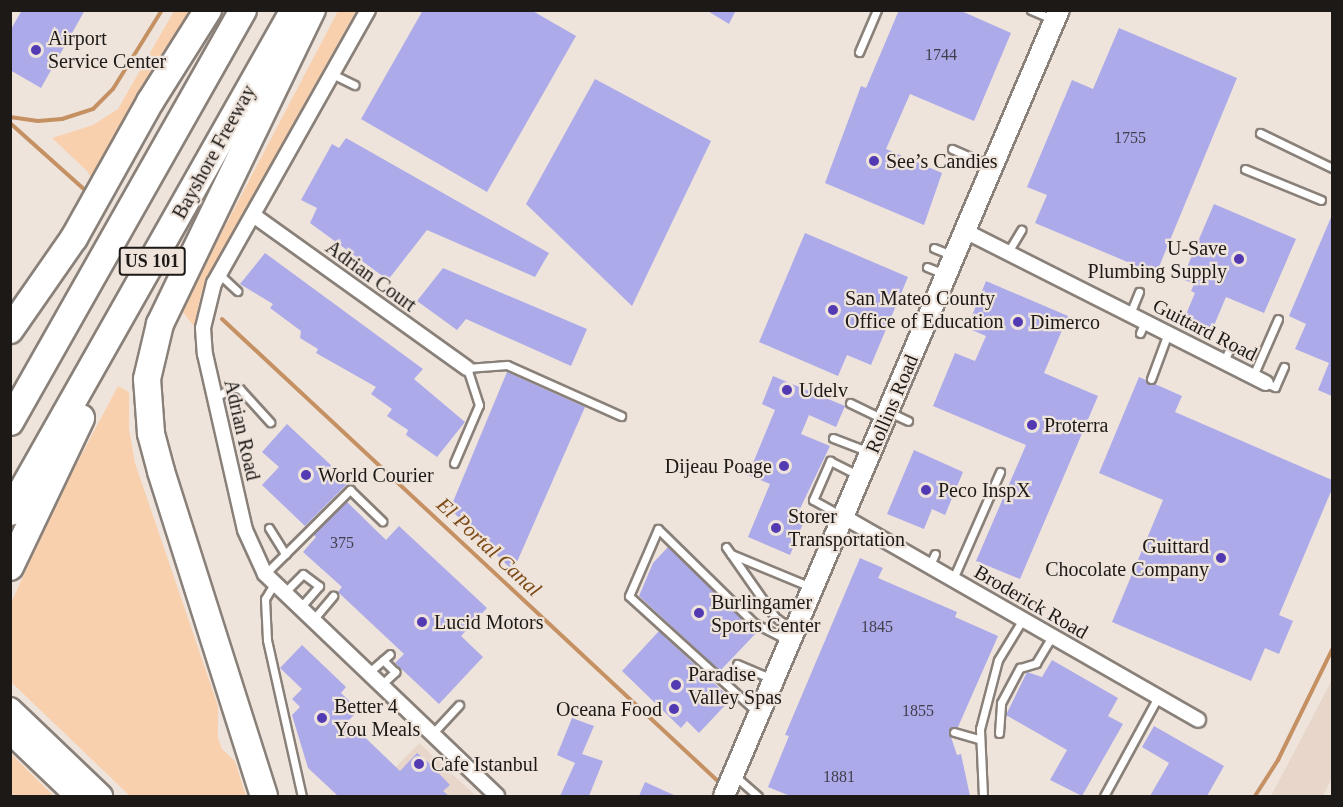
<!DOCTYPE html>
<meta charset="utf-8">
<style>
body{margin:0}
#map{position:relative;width:1343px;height:807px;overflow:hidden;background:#eee4dc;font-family:"Times New Roman",serif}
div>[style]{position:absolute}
.built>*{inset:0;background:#e7d6c9}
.green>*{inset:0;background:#f9d0ae}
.stream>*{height:4px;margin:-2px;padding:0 2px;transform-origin:2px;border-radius:2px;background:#c59062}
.building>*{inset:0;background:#adaae9}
.roads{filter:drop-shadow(2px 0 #898079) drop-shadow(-2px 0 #898079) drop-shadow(0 2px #898079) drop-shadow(0 -2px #898079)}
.service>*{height:7px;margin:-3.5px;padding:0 3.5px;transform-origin:3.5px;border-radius:3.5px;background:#fff}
.minor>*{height:14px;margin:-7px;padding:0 7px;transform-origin:7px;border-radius:7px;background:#fff}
.secondary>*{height:20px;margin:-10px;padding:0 10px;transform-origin:10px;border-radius:10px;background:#fff}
.primary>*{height:22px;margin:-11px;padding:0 11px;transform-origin:11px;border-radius:11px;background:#fff}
.motorway>*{height:26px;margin:-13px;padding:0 13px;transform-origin:13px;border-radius:13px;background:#fff}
.dots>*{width:16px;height:16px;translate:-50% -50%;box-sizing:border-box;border:3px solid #eee4dc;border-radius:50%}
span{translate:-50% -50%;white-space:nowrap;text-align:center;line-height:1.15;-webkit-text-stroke:4.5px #eee4dc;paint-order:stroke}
.number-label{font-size:16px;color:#403d4b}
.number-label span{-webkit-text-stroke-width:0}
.shield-label span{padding:2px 4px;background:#eee4dc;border:2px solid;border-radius:4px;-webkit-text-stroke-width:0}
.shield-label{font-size:18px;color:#1c1916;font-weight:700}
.poi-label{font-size:20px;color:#1c1916}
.left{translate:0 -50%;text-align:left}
.right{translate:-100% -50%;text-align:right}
.street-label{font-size:20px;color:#1c1916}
.water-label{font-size:21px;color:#7d4914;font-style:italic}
.frame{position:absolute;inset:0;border:12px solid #1c1916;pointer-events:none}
</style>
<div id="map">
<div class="built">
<i style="clip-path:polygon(1332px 680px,1332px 778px,1323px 796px,1271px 796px)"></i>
<i style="clip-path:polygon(419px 743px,476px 796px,368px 796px)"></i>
</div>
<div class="green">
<i style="clip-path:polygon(174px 11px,193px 11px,118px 133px,95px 184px,87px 171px,52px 138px,93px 125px,118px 109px)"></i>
<i style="clip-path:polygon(338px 11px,356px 11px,213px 267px,201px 294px,194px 326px,181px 310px)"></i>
<i style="clip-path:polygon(118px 386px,129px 392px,129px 429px,135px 463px,218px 706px,218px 737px,222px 749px,235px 761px,246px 796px,130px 796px,11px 682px,11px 603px,60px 495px)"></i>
<i style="clip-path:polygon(11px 754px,54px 796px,11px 796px)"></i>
</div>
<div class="stream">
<i style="left:10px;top:117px;width:28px;rotate:8deg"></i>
<i style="left:38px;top:121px;width:24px;rotate:-5deg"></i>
<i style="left:62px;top:119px;width:33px;rotate:-18deg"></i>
<i style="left:93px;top:109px;width:28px;rotate:-45deg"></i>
<i style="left:113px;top:89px;width:93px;rotate:-58.2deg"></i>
<i style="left:10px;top:123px;width:102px;rotate:41.8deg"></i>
<i style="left:222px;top:319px;width:682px;rotate:42.98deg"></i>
<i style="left:1255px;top:796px;width:43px;rotate:-57.4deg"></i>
<i style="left:1278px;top:760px;width:123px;rotate:-63.9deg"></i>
</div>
<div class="building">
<i style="clip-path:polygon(22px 10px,85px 10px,41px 88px,10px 70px,10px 31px)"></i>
<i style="clip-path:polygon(423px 10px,531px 10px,576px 36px,487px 192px,361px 119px)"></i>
<i style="clip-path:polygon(706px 10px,736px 10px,729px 24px)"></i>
<i style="clip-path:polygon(899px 10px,959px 10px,1011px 33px,974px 121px,910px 94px,886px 149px,942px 173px,924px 225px,825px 183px,861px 86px,866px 88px)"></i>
<i style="clip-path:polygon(1119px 28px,1237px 78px,1156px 274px,1035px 223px,1047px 195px,1027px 187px,1072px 80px,1093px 89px)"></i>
<i style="clip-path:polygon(595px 79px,711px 141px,632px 306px,526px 204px)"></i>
<i style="clip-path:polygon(346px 138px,549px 253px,535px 277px,427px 230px,388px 280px,310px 223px,317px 208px,301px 200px,332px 144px,339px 148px)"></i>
<i style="clip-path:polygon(1214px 204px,1296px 239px,1264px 313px,1226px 297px,1212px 330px,1184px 319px,1195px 293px,1191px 291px,1194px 284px,1182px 279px)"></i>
<i style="clip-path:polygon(1332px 215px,1332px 396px,1318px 390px,1329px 363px,1295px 349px,1306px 324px,1289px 316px)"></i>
<i style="clip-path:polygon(805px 233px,908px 277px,871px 365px,847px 355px,838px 376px,759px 342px)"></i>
<i style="clip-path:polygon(265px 253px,423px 369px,414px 379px,465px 422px,437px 457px,406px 435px,408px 430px,387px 416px,392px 409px,371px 394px,376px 387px,316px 353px,318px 349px,300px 338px,301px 331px,270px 308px,273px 304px,240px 284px)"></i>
<i style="clip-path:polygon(443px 268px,587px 329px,571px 366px,466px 319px,457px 330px,417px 301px)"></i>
<i style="clip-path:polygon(986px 281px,1068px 316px,1044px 373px,1098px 396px,1020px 579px,976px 561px,1026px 445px,933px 406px,955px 353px,975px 361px,986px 336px,967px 328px)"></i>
<i style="clip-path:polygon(507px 372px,585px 407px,513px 571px,450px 509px)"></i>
<i style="clip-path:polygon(773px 376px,845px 406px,836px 427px,809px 415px,801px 434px,830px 446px,797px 515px,805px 519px,790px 555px,748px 537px,770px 484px,748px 475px,775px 410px,762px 404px)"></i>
<i style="clip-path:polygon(1139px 377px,1182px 396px,1175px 412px,1332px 480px,1332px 489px,1279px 615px,1293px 621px,1279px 654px,1265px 648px,1251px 681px,1112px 622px,1163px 500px,1099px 473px)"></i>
<i style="clip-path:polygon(287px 424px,349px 482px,305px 526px,262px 485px,279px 467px,262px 452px)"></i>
<i style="clip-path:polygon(914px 450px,963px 472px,945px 515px,932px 509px,924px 529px,887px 514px)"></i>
<i style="clip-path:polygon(346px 501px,386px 540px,399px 526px,487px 608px,461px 636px,483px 657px,439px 704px,395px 663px,404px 654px,338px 592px,342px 587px,303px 552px,316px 537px,313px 534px)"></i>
<i style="clip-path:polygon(668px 547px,758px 631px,720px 671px,639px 596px,653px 563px)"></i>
<i style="clip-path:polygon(860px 558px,883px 568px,878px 578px,957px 612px,955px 617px,998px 636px,958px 727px,949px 731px,957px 755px,961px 754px,970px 796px,790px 796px,768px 787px,789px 736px,785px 735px)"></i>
<i style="clip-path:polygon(659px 631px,731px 699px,699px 733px,687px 721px,681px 728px,622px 671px)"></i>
<i style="clip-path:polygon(302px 645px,346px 687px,341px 693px,359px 710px,348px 721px,400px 771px,417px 753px,426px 760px,450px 785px,443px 791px,449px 796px,338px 796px,308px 768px,292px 715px,300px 707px,292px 699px,302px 689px,280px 668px)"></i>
<i style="clip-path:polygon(1052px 660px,1118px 698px,1108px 716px,1123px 724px,1082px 796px,1050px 780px,1067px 750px,1006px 715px,1027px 672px,1042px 677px)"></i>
<i style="clip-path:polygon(572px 718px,594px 726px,582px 754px,603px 761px,589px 796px,560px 796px,575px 763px,557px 755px)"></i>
<i style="clip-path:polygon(1154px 726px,1224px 766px,1207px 796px,1150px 796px,1169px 763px,1142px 747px)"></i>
<i style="clip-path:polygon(645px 782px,676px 796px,639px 796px)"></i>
</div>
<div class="roads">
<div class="service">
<i style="left:1031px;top:10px;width:25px;rotate:23deg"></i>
<i style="left:859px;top:52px;width:46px;rotate:-66.8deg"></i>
<i style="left:332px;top:74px;width:25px;rotate:26deg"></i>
<i style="left:1260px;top:133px;width:80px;rotate:25.9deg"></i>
<i style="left:952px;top:149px;width:43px;rotate:23.6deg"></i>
<i style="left:1245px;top:169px;width:82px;rotate:22.2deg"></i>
<i style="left:934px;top:248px;width:18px;rotate:22deg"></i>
<i style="left:1008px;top:252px;width:26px;rotate:-59deg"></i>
<i style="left:927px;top:267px;width:18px;rotate:22deg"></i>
<i style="left:219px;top:274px;width:25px;rotate:43deg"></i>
<i style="left:1130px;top:314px;width:24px;rotate:-68deg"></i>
<i style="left:1140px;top:333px;width:13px;rotate:-67deg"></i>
<i style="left:1224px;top:361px;width:14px;rotate:-65deg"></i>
<i style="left:1253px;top:376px;width:62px;rotate:-66.3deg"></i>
<i style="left:1151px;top:379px;width:49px;rotate:-69.7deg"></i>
<i style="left:1266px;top:383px;width:10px;rotate:24deg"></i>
<i style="left:1275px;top:387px;width:22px;rotate:-66deg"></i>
<i style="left:215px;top:398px;width:20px;rotate:-33deg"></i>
<i style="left:232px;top:387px;width:8px;rotate:14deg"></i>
<i style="left:240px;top:389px;width:45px;rotate:47.7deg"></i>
<i style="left:850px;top:403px;width:37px;rotate:26deg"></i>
<i style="left:889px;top:412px;width:21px;rotate:25deg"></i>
<i style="left:833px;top:438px;width:39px;rotate:21deg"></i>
<i style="left:454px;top:463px;width:63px;rotate:-66.7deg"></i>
<i style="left:479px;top:405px;width:39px;rotate:-108deg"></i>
<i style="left:467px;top:368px;width:40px;rotate:-4.3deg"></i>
<i style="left:507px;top:365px;width:125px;rotate:24.1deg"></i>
<i style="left:842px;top:516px;width:33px;rotate:-151deg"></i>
<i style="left:813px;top:500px;width:43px;rotate:-66.4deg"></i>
<i style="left:830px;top:461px;width:33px;rotate:27deg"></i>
<i style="left:269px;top:528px;width:31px;rotate:58deg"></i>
<i style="left:726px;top:547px;width:85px;rotate:55deg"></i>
<i style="left:775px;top:617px;width:22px;rotate:36deg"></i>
<i style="left:731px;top:554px;width:87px;rotate:22.4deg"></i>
<i style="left:930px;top:565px;width:12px;rotate:-66deg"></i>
<i style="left:265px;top:574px;width:120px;rotate:-44.7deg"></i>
<i style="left:350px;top:490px;width:45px;rotate:44.1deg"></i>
<i style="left:953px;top:579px;width:117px;rotate:-66.3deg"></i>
<i style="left:274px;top:584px;width:17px;rotate:121deg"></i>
<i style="left:265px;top:599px;width:41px;rotate:87.2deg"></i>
<i style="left:267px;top:640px;width:160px;rotate:77.4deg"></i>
<i style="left:285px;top:592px;width:25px;rotate:-45deg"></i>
<i style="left:303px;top:574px;width:20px;rotate:37deg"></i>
<i style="left:319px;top:586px;width:30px;rotate:131deg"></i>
<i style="left:312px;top:621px;width:33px;rotate:-50deg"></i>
<i style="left:737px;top:664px;width:39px;rotate:23deg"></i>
<i style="left:367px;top:674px;width:30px;rotate:-41deg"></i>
<i style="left:380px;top:686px;width:21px;rotate:-43deg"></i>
<i style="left:395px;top:672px;width:17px;rotate:-135deg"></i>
<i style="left:758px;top:713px;width:174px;rotate:-137.8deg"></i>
<i style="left:629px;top:596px;width:73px;rotate:-66.6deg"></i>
<i style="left:658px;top:529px;width:134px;rotate:44.4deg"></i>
<i style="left:754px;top:623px;width:39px;rotate:27deg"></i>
<i style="left:954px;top:732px;width:25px;rotate:16deg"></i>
<i style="left:999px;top:733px;width:30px;rotate:-86deg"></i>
<i style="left:1001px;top:703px;width:40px;rotate:-62deg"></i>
<i style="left:1020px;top:668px;width:17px;rotate:-17deg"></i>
<i style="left:1036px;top:663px;width:31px;rotate:-59deg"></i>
<i style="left:431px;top:735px;width:41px;rotate:-47deg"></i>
<i style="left:736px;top:777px;width:29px;rotate:41deg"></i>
<i style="left:983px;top:796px;width:67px;rotate:-92.6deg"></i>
<i style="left:980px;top:729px;width:71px;rotate:-75.4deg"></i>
<i style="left:998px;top:660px;width:48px;rotate:-58.6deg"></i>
<i style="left:1104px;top:796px;width:113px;rotate:-61.4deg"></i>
</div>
<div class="minor">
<i style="left:368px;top:10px;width:313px;rotate:119.4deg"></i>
<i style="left:214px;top:283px;width:46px;rotate:103.7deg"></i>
<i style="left:203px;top:328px;width:26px;rotate:86deg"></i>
<i style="left:205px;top:354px;width:180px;rotate:77.2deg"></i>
<i style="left:245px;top:530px;width:48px;rotate:65.6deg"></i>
<i style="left:265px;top:574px;width:321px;rotate:43.7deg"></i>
<i style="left:253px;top:215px;width:263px;rotate:35.6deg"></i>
<i style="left:965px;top:231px;width:337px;rotate:26.8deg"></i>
<i style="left:844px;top:517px;width:408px;rotate:29.8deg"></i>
</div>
<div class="secondary">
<i style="left:724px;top:796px;width:854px;rotate:-66.92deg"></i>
</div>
<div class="primary">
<i style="left:10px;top:709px;width:126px;rotate:43.7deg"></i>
<i style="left:10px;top:732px;width:93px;rotate:43.7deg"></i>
</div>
<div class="motorway">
<i style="left:10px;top:330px;width:112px;rotate:-55.2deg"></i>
<i style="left:74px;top:238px;width:156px;rotate:-60.8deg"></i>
<i style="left:150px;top:102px;width:109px;rotate:-57.8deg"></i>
<i style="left:10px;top:422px;width:473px;rotate:-60.5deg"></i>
<i style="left:10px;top:512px;width:577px;rotate:-60.5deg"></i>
<i style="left:10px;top:567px;width:165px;rotate:-64.5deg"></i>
<i style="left:264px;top:796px;width:341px;rotate:-107.6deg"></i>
<i style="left:161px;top:471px;width:39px;rotate:-105deg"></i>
<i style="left:151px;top:433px;width:54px;rotate:-94.2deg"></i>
<i style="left:147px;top:379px;width:57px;rotate:-76.7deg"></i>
<i style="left:160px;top:324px;width:349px;rotate:-64.2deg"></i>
</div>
</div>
<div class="dots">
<i style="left:36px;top:50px;background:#533ab2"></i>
<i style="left:874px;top:161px;background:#533ab2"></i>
<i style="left:1239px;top:259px;background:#533ab2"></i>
<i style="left:833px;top:310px;background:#533ab2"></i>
<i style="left:1018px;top:322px;background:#533ab2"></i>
<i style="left:787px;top:390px;background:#533ab2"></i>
<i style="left:1032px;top:425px;background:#533ab2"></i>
<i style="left:784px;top:466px;background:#533ab2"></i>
<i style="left:306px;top:475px;background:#533ab2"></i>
<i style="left:926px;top:490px;background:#533ab2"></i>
<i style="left:776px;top:528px;background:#533ab2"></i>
<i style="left:1221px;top:558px;background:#533ab2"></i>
<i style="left:699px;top:613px;background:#533ab2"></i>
<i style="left:422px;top:622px;background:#533ab2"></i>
<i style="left:676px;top:685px;background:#533ab2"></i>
<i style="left:674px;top:709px;background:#533ab2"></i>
<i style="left:322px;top:718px;background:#533ab2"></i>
<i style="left:419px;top:764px;background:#533ab2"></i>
</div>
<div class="number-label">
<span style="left:941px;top:55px">1744</span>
<span style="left:1130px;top:138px">1755</span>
<span style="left:342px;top:543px">375</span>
<span style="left:877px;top:627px">1845</span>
<span style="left:918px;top:711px">1855</span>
<span style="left:839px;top:777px">1881</span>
</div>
<div class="shield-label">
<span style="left:152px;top:261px">US 101</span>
</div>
<div class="poi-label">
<span class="left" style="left:48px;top:50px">Airport<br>Service Center</span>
<span class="left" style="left:886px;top:161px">See’s Candies</span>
<span class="right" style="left:1227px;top:260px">U-Save<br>Plumbing Supply</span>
<span class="left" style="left:845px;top:310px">San Mateo County<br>Office of Education</span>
<span class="left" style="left:1030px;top:322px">Dimerco</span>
<span class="left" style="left:799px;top:390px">Udelv</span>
<span class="left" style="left:1044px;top:425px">Proterra</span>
<span class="right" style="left:772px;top:466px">Dijeau Poage</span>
<span class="left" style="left:318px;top:475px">World Courier</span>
<span class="left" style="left:938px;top:490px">Peco InspX</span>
<span class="left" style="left:788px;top:528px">Storer<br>Transportation</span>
<span class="right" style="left:1209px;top:558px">Guittard<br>Chocolate Company</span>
<span class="left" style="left:711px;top:614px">Burlingamer<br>Sports Center</span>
<span class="left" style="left:434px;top:622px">Lucid Motors</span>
<span class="left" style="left:688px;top:686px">Paradise<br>Valley Spas</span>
<span class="left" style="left:334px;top:718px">Better 4<br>You Meals</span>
<span class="right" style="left:662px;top:709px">Oceana Food</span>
<span class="left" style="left:431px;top:764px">Cafe Istanbul</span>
</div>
<div class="street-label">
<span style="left:214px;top:152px;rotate:-61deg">Bayshore Freeway</span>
<span style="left:371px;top:276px;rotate:36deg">Adrian Court</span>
<span style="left:1205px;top:330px;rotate:27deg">Guittard Road</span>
<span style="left:892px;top:404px;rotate:-67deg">Rollins Road</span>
<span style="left:242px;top:430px;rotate:77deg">Adrian Road</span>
<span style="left:1031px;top:602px;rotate:30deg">Broderick Road</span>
</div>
<div class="water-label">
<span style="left:489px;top:547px;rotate:43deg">El Portal Canal</span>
</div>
<div class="frame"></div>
</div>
